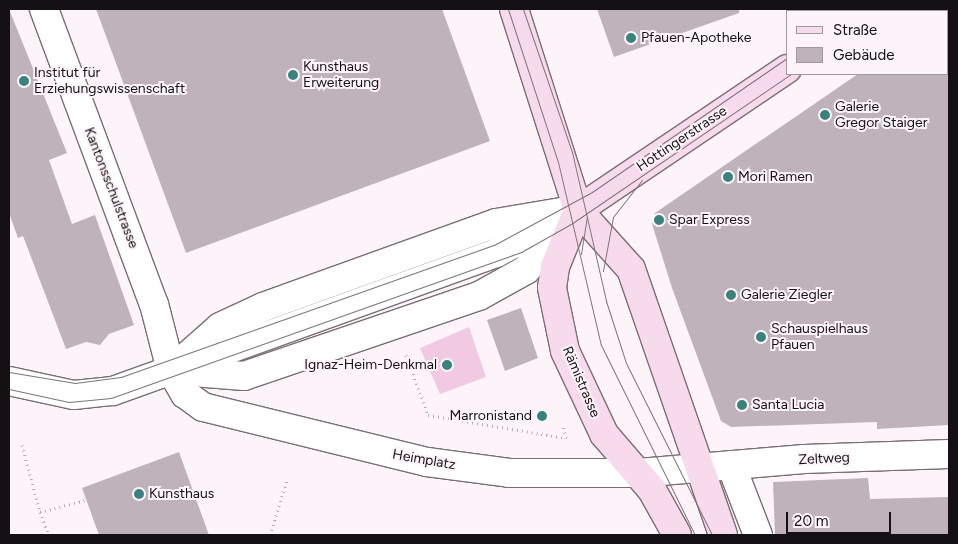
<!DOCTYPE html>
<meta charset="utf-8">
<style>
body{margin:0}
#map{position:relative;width:958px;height:544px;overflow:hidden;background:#fdf4fa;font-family:Figtree,sans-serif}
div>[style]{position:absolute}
.green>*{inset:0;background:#f1c9e2}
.building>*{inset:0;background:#c0b2ba}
.path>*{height:3px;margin-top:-1.5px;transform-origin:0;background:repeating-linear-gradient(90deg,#b4acb1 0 1px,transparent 0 5px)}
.roads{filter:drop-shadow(1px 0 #7a6e75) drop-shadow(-1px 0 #7a6e75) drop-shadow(0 1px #7a6e75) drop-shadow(0 -1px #7a6e75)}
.minor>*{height:28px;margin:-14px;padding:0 14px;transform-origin:14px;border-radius:14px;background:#fff}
.major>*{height:28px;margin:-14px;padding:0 14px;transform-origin:14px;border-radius:14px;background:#f8daed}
.tram>*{height:1px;margin:-0.5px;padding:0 0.5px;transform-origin:0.5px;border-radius:0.5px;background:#7b7579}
.dots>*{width:14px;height:14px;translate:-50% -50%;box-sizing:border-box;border:2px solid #fdf4fa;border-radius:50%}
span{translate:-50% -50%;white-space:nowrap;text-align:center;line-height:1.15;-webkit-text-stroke:4px #fdf4fa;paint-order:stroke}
.poi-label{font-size:14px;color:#151013}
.left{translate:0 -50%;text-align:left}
.right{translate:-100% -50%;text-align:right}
.street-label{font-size:14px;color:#151013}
.frame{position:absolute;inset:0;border:10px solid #151013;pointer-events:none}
.legend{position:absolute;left:786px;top:10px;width:162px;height:65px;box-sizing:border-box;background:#fdf4fa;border:1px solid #a0999e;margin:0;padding:6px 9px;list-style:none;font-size:15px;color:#151013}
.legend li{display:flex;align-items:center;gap:10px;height:25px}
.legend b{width:25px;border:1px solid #a0999e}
.scale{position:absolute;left:786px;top:512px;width:105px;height:22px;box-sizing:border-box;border:2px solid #151013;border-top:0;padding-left:6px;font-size:15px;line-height:18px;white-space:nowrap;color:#151013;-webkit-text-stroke:4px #fdf4fa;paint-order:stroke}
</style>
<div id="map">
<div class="green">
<i style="clip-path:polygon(469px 327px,486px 377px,440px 394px,420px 348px)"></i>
</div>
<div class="building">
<i style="clip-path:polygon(9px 9px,67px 153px,49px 160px,72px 224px,95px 215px,134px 325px,109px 334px,100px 345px,86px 342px,66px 349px,23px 236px,18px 238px,9px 213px)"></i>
<i style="clip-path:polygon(96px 9px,442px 9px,490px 141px,186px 253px)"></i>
<i style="clip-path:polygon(597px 9px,739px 9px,739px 13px,614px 57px)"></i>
<i style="clip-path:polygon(858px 74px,949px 74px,949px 425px,877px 429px,877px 422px,731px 427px,721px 421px,672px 288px,652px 224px,655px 213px)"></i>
<i style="clip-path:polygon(521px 308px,538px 358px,505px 371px,487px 320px)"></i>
<i style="clip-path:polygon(179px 452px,209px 535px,99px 535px,82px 488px)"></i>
<i style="clip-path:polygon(868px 478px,870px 499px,949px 497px,949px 535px,775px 535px,773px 482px)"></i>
</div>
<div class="path">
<i style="left:406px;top:355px;width:64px;rotate:69.9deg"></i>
<i style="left:428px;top:415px;width:140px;rotate:9.5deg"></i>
<i style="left:566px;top:438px;width:12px;rotate:-104deg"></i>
<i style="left:22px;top:445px;width:69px;rotate:75deg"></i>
<i style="left:40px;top:512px;width:48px;rotate:-14.6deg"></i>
<i style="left:40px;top:512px;width:25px;rotate:69deg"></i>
<i style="left:270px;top:535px;width:58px;rotate:-72.8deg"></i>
</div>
<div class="roads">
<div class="minor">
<i style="left:44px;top:9px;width:315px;rotate:69.6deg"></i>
<i style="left:154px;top:304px;width:68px;rotate:75.6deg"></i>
<i style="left:171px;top:370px;width:28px;rotate:60deg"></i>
<i style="left:185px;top:394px;width:22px;rotate:36deg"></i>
<i style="left:203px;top:407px;width:231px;rotate:13.8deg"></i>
<i style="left:427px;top:462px;width:83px;rotate:7.6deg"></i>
<i style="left:509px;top:473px;width:129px"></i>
<i style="left:638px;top:473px;width:167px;rotate:-4.8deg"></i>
<i style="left:804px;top:459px;width:145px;rotate:-2deg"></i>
<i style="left:184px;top:359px;width:48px;rotate:-41.6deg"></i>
<i style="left:220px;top:327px;width:47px;rotate:-24.9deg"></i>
<i style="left:263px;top:307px;width:248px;rotate:-19.8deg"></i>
<i style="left:496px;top:223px;width:66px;rotate:-9.6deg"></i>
<i style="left:180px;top:371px;width:64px;rotate:4.5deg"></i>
<i style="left:244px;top:376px;width:248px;rotate:-18.8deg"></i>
<i style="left:479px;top:296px;width:54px;rotate:-29deg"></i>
<i style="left:526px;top:270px;width:60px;rotate:-49.7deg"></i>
<i style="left:9px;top:381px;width:66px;rotate:12.2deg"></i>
<i style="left:74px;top:395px;width:39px;rotate:-6deg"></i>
<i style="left:113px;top:391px;width:407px;rotate:-19.8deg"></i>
<i style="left:496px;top:253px;width:93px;rotate:-27.7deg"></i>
<i style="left:731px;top:465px;width:75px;rotate:68.9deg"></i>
</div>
<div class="major">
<i style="left:514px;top:9px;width:211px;rotate:72.3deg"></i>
<i style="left:578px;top:210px;width:79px;rotate:48.1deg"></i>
<i style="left:631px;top:269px;width:281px;rotate:70.9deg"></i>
<i style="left:874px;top:11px;width:4px;rotate:-27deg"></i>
<i style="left:578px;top:210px;width:61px;rotate:112deg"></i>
<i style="left:555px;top:267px;width:21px;rotate:98deg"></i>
<i style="left:552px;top:288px;width:64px;rotate:78.3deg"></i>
<i style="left:565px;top:351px;width:92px;rotate:64.8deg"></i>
<i style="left:604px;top:434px;width:74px;rotate:49.4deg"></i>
<i style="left:652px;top:490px;width:51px;rotate:60.9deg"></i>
<i style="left:578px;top:210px;width:252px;rotate:-34deg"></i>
</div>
</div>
<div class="tram">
<i style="left:508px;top:9px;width:161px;rotate:71.9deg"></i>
<i style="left:558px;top:162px;width:188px;rotate:76.8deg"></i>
<i style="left:601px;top:345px;width:212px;rotate:63.7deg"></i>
<i style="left:523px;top:9px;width:151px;rotate:71.1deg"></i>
<i style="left:572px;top:152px;width:153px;rotate:77.1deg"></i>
<i style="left:606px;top:301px;width:65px;rotate:72.1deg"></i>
<i style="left:626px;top:363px;width:192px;rotate:63.4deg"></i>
<i style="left:857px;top:11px;width:4px;rotate:-27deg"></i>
<i style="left:886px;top:11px;width:4px;rotate:-34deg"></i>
<i style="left:581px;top:254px;width:37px;rotate:-81deg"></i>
<i style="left:603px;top:271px;width:55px;rotate:-79.5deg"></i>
<i style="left:613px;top:217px;width:47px;rotate:-51.9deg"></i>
<i style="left:9px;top:372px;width:67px;rotate:9.5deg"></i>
<i style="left:75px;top:383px;width:46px;rotate:-7.4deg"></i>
<i style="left:121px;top:377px;width:396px;rotate:-19.5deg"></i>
<i style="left:494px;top:245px;width:111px;rotate:-28.4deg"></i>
<i style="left:592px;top:192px;width:237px;rotate:-34.5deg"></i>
<i style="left:9px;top:389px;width:61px;rotate:12.2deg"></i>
<i style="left:69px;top:402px;width:42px;rotate:-5.4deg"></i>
<i style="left:111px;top:398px;width:437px;rotate:-19.6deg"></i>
<i style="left:523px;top:251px;width:55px;rotate:-29.4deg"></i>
<i style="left:571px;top:224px;width:266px;rotate:-34.3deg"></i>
</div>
<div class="dots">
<i style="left:631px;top:38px;background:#3a827e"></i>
<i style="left:293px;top:75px;background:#3a827e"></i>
<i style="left:24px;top:81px;background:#3a827e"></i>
<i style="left:825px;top:115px;background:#3a827e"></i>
<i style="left:728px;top:177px;background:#3a827e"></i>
<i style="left:659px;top:220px;background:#3a827e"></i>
<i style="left:731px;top:295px;background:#3a827e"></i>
<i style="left:761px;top:337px;background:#3a827e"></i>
<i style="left:447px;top:365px;background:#3a827e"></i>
<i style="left:742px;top:405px;background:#3a827e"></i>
<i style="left:542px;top:416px;background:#3a827e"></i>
<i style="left:139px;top:494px;background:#3a827e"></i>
</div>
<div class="poi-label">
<span class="left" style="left:641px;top:38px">Pfauen-Apotheke</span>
<span class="left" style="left:303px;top:75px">Kunsthaus<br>Erweiterung</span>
<span class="left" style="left:34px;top:81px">Institut für<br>Erziehungswissenschaft</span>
<span class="left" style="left:835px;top:115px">Galerie<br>Gregor Staiger</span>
<span class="left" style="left:738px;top:177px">Mori Ramen</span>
<span class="left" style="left:669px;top:220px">Spar Express</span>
<span class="left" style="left:741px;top:295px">Galerie Ziegler</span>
<span class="left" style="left:771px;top:337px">Schauspielhaus<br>Pfauen</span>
<span class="right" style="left:437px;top:365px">Ignaz-Heim-Denkmal</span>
<span class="left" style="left:752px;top:405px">Santa Lucia</span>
<span class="right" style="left:532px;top:416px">Marronistand</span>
<span class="left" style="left:149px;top:494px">Kunsthaus</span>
</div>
<div class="street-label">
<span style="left:682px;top:139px;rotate:-34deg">Hottingerstrasse</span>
<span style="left:111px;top:188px;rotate:69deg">Kantonsschulstrasse</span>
<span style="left:581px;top:382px;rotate:67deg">Rämistrasse</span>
<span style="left:824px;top:459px;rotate:-3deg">Zeltweg</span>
<span style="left:424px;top:460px;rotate:10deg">Heimplatz</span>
</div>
<div class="frame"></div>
<ul class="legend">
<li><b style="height:6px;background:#f8daed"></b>Straße</li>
<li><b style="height:14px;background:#c0b2ba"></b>Gebäude</li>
</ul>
<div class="scale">20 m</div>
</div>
